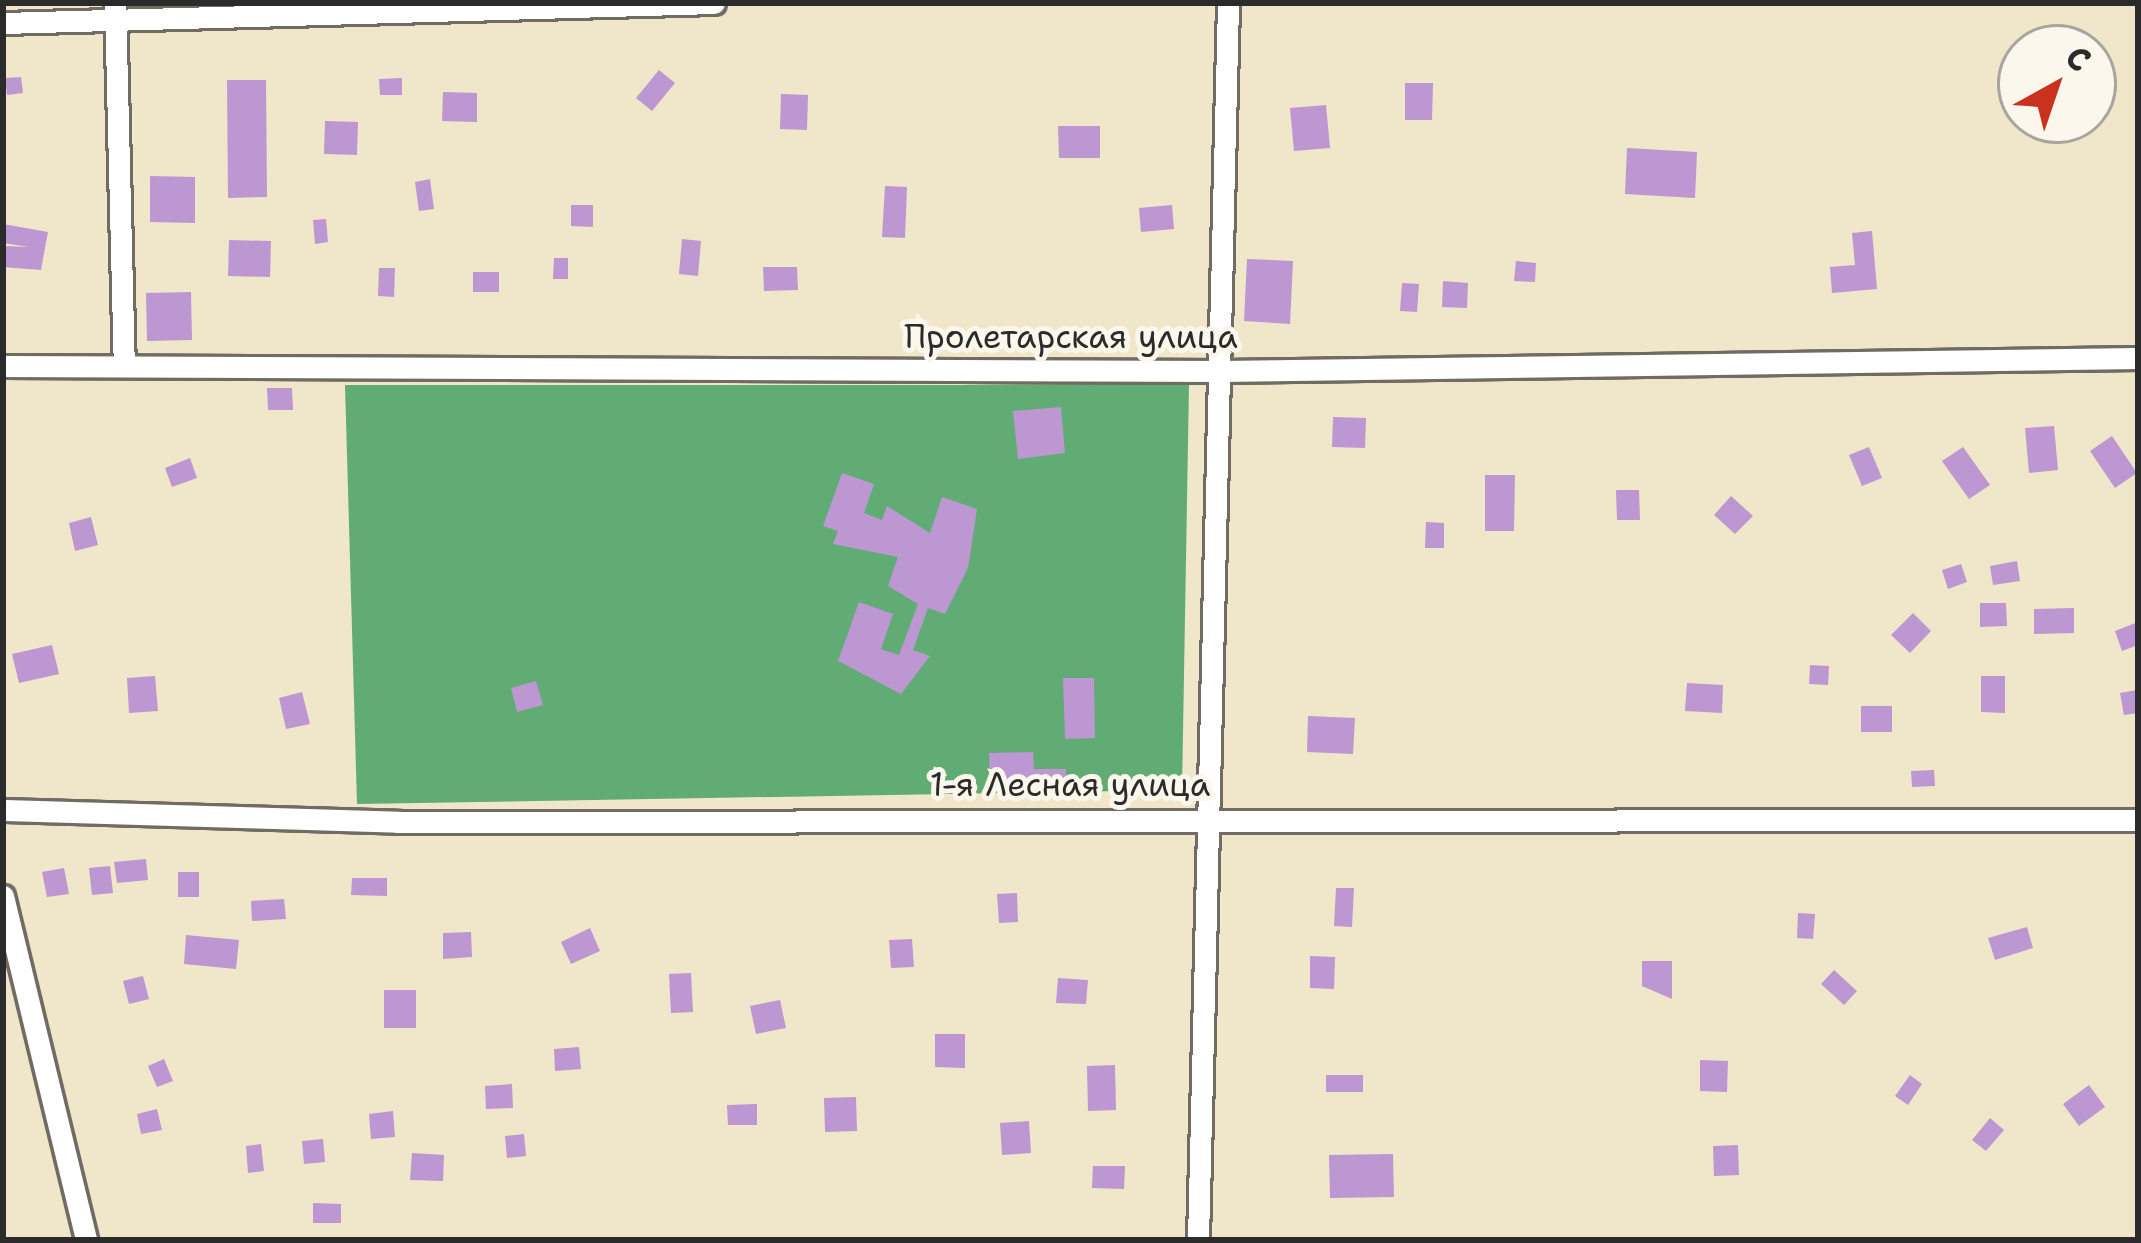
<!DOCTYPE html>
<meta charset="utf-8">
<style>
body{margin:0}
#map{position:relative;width:2141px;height:1243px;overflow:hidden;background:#f0e6ca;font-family:"Shantell Sans",sans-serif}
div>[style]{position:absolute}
.forest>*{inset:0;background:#60ac74}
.building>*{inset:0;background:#bc97d1}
.roads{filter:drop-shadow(3px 0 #706c63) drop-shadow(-3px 0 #706c63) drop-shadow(0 3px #706c63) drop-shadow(0 -3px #706c63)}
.minor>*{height:21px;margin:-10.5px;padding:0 10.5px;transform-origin:10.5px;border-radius:10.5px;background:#fff}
span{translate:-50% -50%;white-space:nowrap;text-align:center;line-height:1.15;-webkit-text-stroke:10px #fbf7ec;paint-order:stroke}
.street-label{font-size:33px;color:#2b2b2b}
.frame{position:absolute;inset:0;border:6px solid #2b2b2b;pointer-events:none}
.north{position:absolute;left:1997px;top:24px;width:120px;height:120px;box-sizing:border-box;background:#fbf7ec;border:3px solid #a8a59f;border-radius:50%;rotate:40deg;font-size:33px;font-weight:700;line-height:48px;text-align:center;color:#2b2b2b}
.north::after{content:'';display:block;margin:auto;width:42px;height:54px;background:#c8321e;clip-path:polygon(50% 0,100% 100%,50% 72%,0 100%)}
</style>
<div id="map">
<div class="forest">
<i style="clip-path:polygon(345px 385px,1189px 385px,1182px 790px,357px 804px)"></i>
</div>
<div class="building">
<i style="clip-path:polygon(659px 70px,675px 83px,652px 111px,636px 98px)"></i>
<i style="clip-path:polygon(21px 77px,23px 93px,7px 95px,5px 78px)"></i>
<i style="clip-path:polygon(402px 78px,402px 95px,380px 95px,379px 79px)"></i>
<i style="clip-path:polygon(227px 80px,266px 80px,267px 197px,228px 198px)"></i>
<i style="clip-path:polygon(1405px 83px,1433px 83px,1432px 120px,1405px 120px)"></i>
<i style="clip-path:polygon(443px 92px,477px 93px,477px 122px,442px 121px)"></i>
<i style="clip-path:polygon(781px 94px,808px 95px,807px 130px,780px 129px)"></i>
<i style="clip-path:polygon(1326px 105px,1330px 148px,1294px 151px,1290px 108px)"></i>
<i style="clip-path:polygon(325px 121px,358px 122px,357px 155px,324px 154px)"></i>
<i style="clip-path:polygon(1058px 126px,1100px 126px,1100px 158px,1059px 158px)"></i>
<i style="clip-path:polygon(1627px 148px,1697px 152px,1695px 198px,1625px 194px)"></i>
<i style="clip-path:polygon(150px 176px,195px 177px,195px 223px,150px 222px)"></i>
<i style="clip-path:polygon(430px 179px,434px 209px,419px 211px,415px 182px)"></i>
<i style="clip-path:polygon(885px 186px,907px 187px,905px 238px,882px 237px)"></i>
<i style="clip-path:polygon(571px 205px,593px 205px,593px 227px,571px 226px)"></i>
<i style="clip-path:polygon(1172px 205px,1174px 229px,1141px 232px,1139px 208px)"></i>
<i style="clip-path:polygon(326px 219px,328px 242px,315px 244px,313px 220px)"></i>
<i style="clip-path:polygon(3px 224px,48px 232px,41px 270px,3px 267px,3px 246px,29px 247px,3px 243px)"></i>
<i style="clip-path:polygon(1872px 231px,1877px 289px,1832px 293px,1830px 267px,1855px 265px,1852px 233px)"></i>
<i style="clip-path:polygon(682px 239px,701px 241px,698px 276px,679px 274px)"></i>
<i style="clip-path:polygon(229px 240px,271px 241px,270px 277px,228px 276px)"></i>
<i style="clip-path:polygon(554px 258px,568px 258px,568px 279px,553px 279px)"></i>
<i style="clip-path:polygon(1247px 259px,1293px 261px,1290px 324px,1244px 321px)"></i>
<i style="clip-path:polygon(1516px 261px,1536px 263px,1535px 282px,1514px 281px)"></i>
<i style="clip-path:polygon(763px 267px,797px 267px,798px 290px,764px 291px)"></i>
<i style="clip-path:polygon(379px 268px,395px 268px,394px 297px,378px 296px)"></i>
<i style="clip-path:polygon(473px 272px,499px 272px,499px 292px,473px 292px)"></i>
<i style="clip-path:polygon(1443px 281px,1468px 283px,1467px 308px,1442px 307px)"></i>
<i style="clip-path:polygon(1402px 283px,1419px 284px,1417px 312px,1400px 311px)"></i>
<i style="clip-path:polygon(191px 292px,192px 340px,147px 341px,146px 293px)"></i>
<i style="clip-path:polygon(267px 388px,292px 388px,293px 410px,268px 410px)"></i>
<i style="clip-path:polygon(1061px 407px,1065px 453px,1018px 459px,1013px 411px)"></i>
<i style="clip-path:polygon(1333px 417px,1366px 418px,1365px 448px,1332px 447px)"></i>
<i style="clip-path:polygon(2054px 426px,2058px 470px,2029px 473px,2025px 428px)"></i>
<i style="clip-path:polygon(2112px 436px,2137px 473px,2115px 488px,2090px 451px)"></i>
<i style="clip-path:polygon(1869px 447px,1882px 478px,1862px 486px,1849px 455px)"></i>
<i style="clip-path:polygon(1963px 447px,1990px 485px,1969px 499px,1942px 461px)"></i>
<i style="clip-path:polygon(190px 458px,197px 478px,172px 487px,165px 468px)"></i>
<i style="clip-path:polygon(842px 473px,874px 484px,864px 513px,882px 520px,887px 506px,930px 533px,942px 497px,977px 509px,968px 568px,945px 614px,928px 608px,913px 650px,930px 656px,901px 694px,838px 661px,859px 602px,893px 614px,881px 649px,899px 655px,918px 604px,888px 586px,898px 557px,833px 544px,838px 531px,823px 526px)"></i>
<i style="clip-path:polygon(1485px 475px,1515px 475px,1514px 531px,1485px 531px)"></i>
<i style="clip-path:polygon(1616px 490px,1639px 490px,1640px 520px,1617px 520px)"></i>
<i style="clip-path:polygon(1731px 496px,1753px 516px,1735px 534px,1714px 515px)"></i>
<i style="clip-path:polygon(91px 517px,98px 545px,75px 551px,69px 523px)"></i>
<i style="clip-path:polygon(1426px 522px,1444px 523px,1444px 548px,1425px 548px)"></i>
<i style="clip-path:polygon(2017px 561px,2020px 581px,1993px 585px,1990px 566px)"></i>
<i style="clip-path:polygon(1961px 564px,1967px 582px,1948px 589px,1942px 570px)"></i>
<i style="clip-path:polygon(1980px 603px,2006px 603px,2007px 626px,1980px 627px)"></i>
<i style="clip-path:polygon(2074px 608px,2074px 633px,2034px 634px,2034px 609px)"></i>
<i style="clip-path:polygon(1913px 613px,1931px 631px,1910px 653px,1891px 635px)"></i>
<i style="clip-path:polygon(2138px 622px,2138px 645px,2122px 651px,2115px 631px)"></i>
<i style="clip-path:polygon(52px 645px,59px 674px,19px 683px,12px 654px)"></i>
<i style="clip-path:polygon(1810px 665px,1829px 666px,1828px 685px,1809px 684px)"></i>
<i style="clip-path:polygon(155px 676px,158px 711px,129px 713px,127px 678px)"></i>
<i style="clip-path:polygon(1981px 676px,2005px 676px,2005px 713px,1981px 712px)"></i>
<i style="clip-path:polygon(1063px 678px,1094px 678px,1095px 738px,1065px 739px)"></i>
<i style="clip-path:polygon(536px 681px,543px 705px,517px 712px,511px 688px)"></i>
<i style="clip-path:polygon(1687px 683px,1723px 685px,1722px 713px,1685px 711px)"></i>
<i style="clip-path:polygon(2137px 690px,2138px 713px,2124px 715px,2120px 693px)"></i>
<i style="clip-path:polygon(302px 692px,310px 724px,286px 729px,279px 698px)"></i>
<i style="clip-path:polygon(1861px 706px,1892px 706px,1892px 732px,1861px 732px)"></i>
<i style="clip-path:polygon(1308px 716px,1355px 718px,1353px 754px,1307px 752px)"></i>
<i style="clip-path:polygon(1033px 752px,1034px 769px,1066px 769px,1066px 788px,990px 790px,989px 753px)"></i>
<i style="clip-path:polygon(1934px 770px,1935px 786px,1912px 787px,1911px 771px)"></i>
<i style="clip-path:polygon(146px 859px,148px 880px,117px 883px,114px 862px)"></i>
<i style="clip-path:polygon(110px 866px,113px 893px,92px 895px,89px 868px)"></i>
<i style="clip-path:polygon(64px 868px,69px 894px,47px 897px,42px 872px)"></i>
<i style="clip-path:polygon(178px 872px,199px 872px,199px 897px,178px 897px)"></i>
<i style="clip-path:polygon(352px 878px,387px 878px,387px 896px,351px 895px)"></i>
<i style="clip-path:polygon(1336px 888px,1354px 888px,1352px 927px,1334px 926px)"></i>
<i style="clip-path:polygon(1017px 893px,1018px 922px,999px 923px,997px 894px)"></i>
<i style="clip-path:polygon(284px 899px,286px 919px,252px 921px,251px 901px)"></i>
<i style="clip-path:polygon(1798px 913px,1815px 914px,1813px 939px,1797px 938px)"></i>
<i style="clip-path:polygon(2027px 927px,2033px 948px,1995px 960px,1988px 938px)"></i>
<i style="clip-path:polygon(590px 928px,600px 951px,571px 964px,561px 942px)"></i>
<i style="clip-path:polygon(471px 932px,472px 957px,443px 959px,443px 933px)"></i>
<i style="clip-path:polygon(186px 935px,239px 940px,236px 969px,184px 964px)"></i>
<i style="clip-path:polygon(912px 939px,914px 967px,891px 968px,889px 940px)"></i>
<i style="clip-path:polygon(1310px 956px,1335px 957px,1334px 989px,1310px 988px)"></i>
<i style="clip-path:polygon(1642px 961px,1672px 961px,1672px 999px,1642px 986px)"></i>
<i style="clip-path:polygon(1834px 970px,1857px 991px,1844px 1005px,1821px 984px)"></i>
<i style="clip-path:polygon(691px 973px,693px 1012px,671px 1013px,669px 974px)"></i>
<i style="clip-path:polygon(143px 976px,149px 999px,129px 1004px,123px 981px)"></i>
<i style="clip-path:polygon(1058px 978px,1088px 980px,1086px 1004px,1056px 1003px)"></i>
<i style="clip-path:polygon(384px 990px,416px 990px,416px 1028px,384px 1028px)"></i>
<i style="clip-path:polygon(780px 1000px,786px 1028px,756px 1034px,750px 1006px)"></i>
<i style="clip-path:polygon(935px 1034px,965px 1034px,965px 1068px,935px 1067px)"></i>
<i style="clip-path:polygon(579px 1047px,581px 1069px,555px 1071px,554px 1049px)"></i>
<i style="clip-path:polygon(164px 1059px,173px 1081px,157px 1087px,148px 1066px)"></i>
<i style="clip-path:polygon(1700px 1060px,1728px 1061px,1727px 1092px,1700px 1091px)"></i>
<i style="clip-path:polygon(1115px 1065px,1116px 1110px,1088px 1111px,1087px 1066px)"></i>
<i style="clip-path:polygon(1326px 1075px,1363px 1075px,1363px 1092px,1326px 1092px)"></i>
<i style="clip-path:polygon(1910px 1075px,1922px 1084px,1908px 1105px,1895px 1096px)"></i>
<i style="clip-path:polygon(512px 1084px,513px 1108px,486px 1109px,485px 1086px)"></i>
<i style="clip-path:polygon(2089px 1085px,2105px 1107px,2079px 1126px,2063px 1104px)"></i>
<i style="clip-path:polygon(856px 1097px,857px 1131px,825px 1132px,824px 1098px)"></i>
<i style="clip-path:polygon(757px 1104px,757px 1125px,728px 1125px,727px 1105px)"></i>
<i style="clip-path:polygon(157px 1109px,162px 1130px,141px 1134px,137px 1114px)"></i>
<i style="clip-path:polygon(393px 1111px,395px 1137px,371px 1139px,369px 1114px)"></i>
<i style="clip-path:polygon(1990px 1118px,2004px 1130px,1986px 1151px,1972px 1140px)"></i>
<i style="clip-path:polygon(1029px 1121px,1031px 1153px,1002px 1155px,1000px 1123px)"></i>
<i style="clip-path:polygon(524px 1134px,526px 1156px,507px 1158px,505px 1136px)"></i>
<i style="clip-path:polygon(323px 1139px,325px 1162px,304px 1164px,302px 1141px)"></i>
<i style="clip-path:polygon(261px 1144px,264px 1171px,248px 1173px,246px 1146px)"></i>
<i style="clip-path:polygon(1738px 1145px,1739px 1175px,1714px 1176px,1713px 1146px)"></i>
<i style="clip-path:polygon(412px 1153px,444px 1155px,443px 1181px,410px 1180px)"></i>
<i style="clip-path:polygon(1393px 1154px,1394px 1197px,1330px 1198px,1329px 1155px)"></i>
<i style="clip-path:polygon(1093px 1166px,1125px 1166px,1124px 1189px,1092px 1188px)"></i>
<i style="clip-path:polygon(313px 1203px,341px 1204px,341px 1223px,313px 1223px)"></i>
</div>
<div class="roads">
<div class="minor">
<i style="left:115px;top:3px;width:359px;rotate:88.6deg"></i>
<i style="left:3px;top:23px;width:711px;rotate:-1.61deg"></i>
<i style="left:3px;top:366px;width:1219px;rotate:0.24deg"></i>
<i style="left:1222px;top:371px;width:916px;rotate:-0.81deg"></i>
<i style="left:3px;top:810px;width:394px;rotate:1.7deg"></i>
<i style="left:397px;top:822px;width:1741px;rotate:-0.07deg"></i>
<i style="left:3px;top:896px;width:354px;rotate:76.4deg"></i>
<i style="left:1198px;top:1240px;width:1237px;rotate:-88.61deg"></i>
</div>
</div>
<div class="street-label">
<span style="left:1071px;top:337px">Пролетарская улица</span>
<span style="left:1070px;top:785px">1-я Лесная улица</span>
</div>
<div class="frame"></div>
<div class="north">С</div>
</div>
